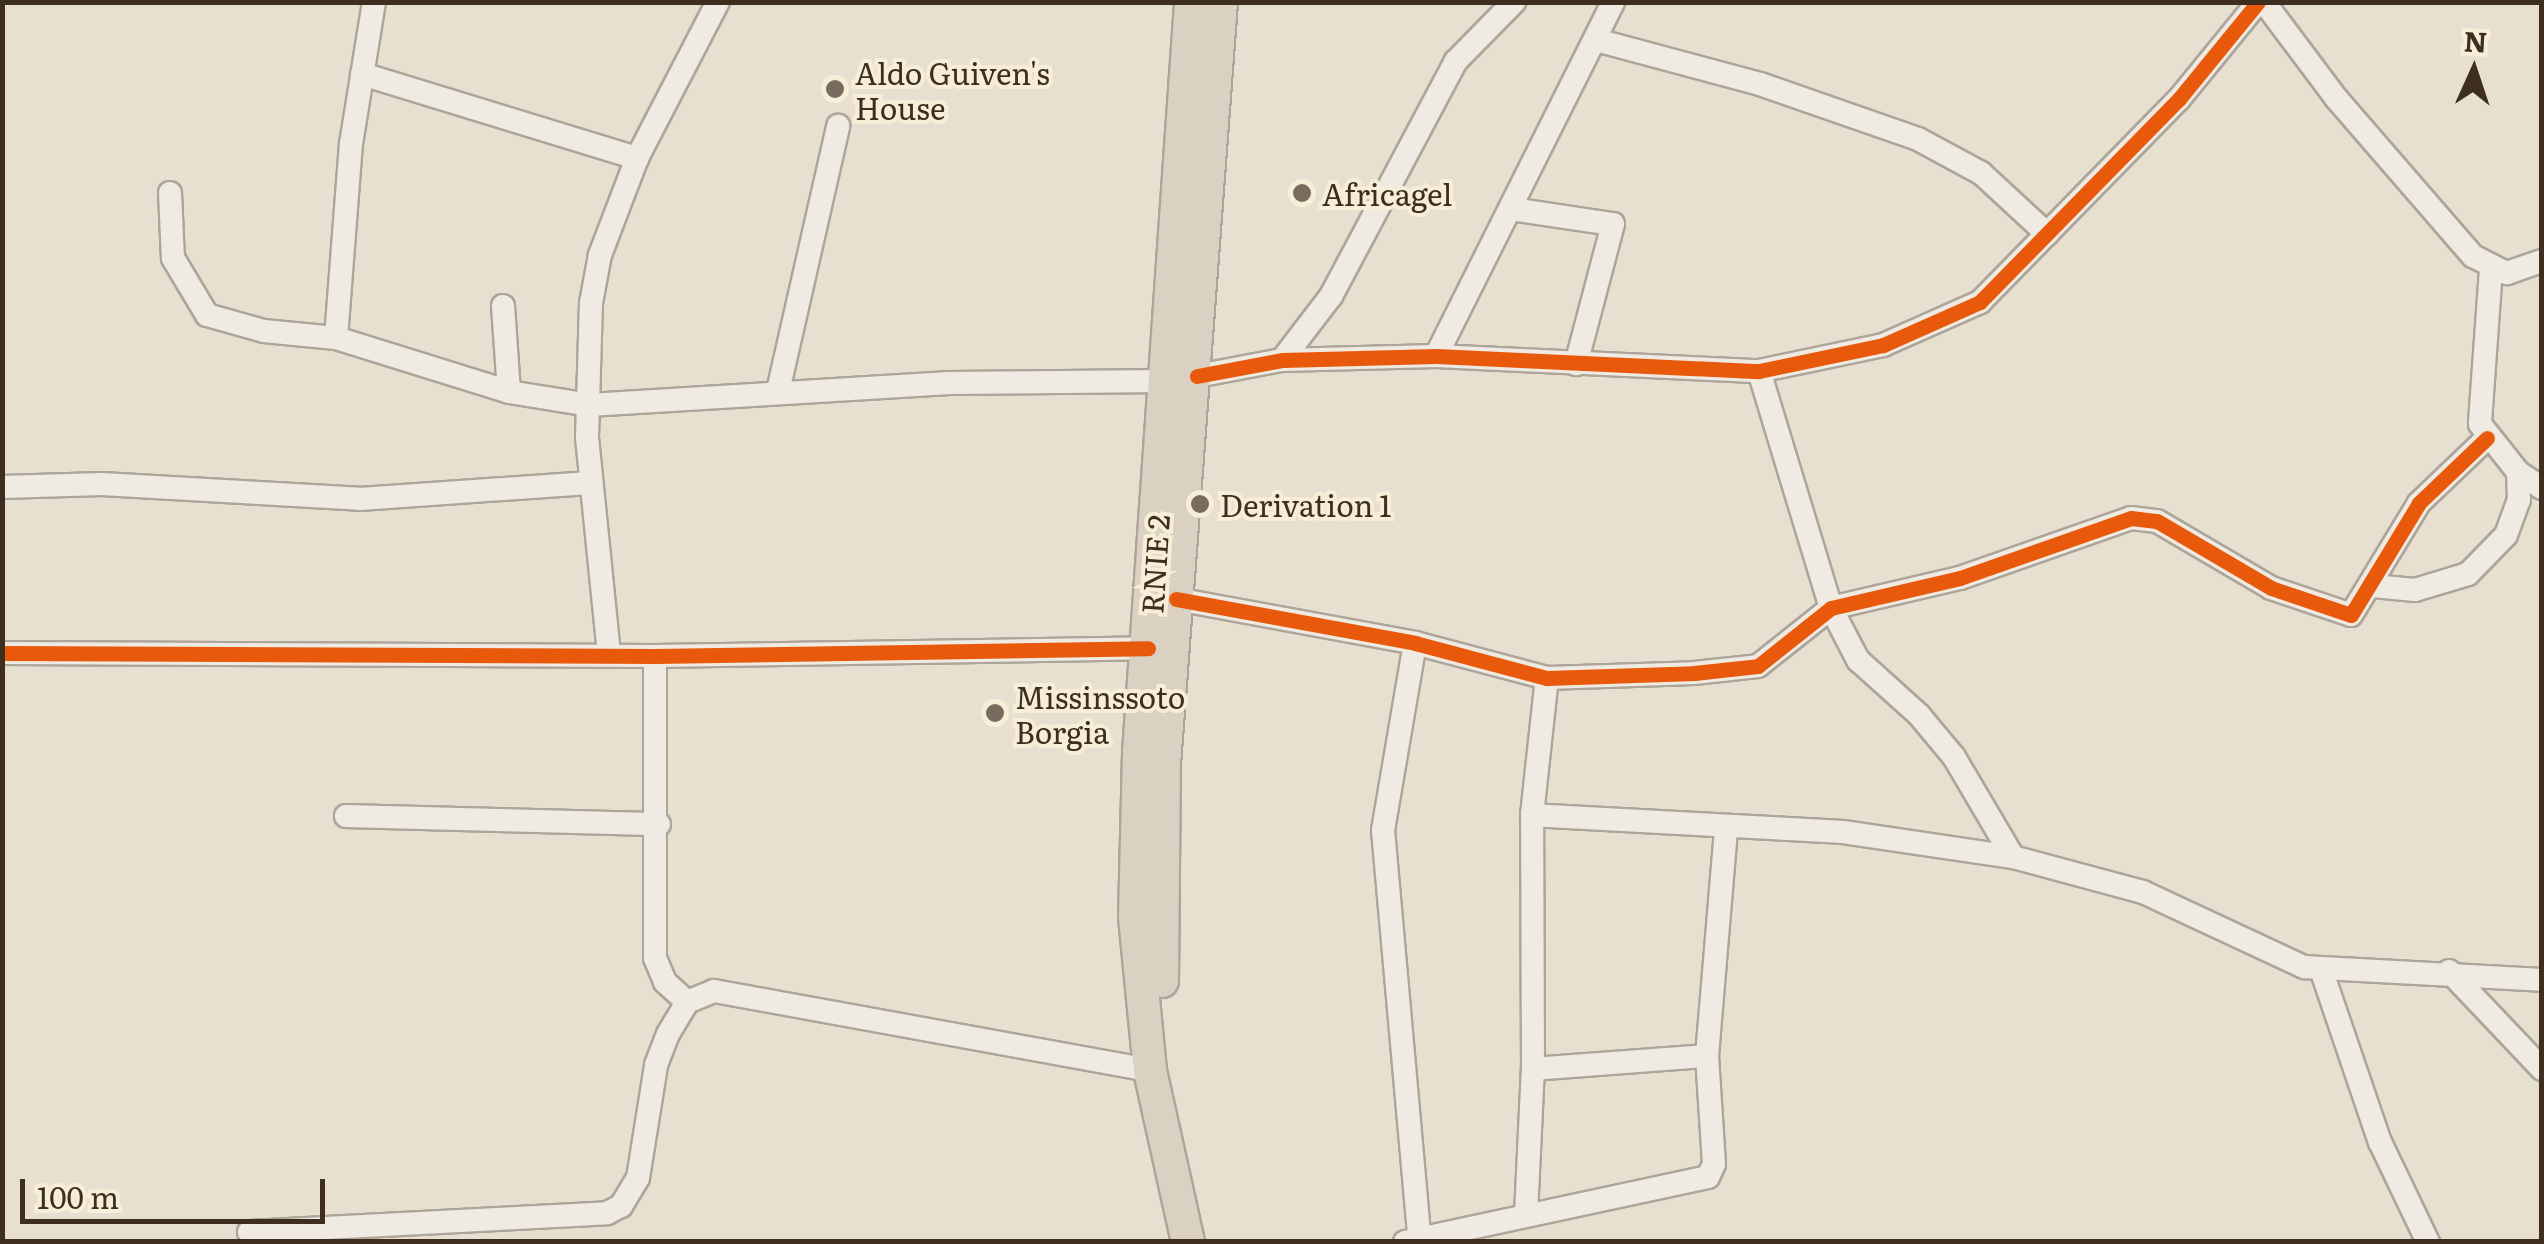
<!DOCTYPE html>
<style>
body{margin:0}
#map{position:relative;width:2544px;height:1244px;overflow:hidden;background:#e7e0d1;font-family:Literata,serif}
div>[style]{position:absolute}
.roads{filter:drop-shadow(2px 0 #ada599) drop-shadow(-2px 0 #ada599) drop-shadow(0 2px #ada599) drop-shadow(0 -2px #ada599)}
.minor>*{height:22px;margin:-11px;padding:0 11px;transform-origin:11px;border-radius:11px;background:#efebe3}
.highway>*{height:32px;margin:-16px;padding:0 16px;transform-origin:16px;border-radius:16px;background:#dad1c2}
.cycleway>*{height:15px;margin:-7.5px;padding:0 7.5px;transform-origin:7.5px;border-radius:7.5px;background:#e8590c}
.dots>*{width:28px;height:28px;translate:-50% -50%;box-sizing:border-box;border:5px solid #f7eed8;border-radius:50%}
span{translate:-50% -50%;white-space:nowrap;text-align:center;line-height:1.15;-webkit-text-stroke:8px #f7eed8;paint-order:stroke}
.poi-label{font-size:30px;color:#3d2e20}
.left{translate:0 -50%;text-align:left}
.street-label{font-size:30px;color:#3d2e20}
.frame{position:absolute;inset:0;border:5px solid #3d2e20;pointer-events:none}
.north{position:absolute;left:2424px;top:20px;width:100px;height:100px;-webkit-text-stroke:8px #f7eed8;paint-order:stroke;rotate:3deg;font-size:28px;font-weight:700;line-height:40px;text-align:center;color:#3d2e20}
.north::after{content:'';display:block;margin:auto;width:35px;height:45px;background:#3d2e20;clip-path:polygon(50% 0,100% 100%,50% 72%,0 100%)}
.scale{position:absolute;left:20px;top:1179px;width:305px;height:45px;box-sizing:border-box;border:5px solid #3d2e20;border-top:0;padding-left:12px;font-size:30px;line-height:35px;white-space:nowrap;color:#3d2e20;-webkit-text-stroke:8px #f7eed8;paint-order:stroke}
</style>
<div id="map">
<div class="roads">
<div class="minor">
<i style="left:2264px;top:2px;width:120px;rotate:53.1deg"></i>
<i style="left:2336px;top:98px;width:209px;rotate:49.1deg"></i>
<i style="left:2473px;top:256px;width:38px;rotate:27deg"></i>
<i style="left:2507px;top:273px;width:37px;rotate:-19deg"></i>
<i style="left:1596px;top:40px;width:170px;rotate:15deg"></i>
<i style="left:1760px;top:84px;width:167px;rotate:19.2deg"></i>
<i style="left:1918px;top:139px;width:72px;rotate:28.4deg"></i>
<i style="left:1981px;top:173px;width:90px;rotate:42.7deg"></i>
<i style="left:362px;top:74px;width:288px;rotate:17deg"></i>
<i style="left:170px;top:193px;width:65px;rotate:87.4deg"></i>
<i style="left:173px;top:258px;width:66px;rotate:59.2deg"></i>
<i style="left:207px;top:315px;width:59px;rotate:15.7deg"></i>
<i style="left:264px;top:331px;width:72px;rotate:5.6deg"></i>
<i style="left:336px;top:338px;width:181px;rotate:17.3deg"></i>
<i style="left:509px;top:392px;width:81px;rotate:9.2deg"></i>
<i style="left:589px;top:405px;width:361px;rotate:-3.5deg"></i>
<i style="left:949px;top:383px;width:215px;rotate:-0.5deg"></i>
<i style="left:1511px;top:209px;width:103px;rotate:8.4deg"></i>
<i style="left:1613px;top:224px;width:145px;rotate:104.8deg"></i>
<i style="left:2491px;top:269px;width:155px;rotate:94.1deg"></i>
<i style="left:2480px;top:424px;width:61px;rotate:51.6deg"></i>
<i style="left:2518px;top:472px;width:29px;rotate:34deg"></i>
<i style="left:503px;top:306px;width:86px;rotate:86deg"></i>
<i style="left:336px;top:338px;width:195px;rotate:-85.6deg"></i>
<i style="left:351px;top:144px;width:144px;rotate:-80.8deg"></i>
<i style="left:1436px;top:356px;width:396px;rotate:-63.4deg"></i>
<i style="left:1282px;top:360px;width:81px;rotate:-52.6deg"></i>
<i style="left:1331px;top:296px;width:266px;rotate:-62deg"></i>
<i style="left:1456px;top:61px;width:83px;rotate:-45.5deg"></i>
<i style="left:1759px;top:371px;width:248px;rotate:73.1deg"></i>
<i style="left:1831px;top:608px;width:59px;rotate:62.6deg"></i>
<i style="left:1858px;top:660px;width:82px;rotate:42deg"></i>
<i style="left:1919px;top:715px;width:55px;rotate:50.2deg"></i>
<i style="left:1954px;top:757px;width:116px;rotate:59.5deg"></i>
<i style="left:1197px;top:376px;width:86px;rotate:-10.7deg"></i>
<i style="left:1282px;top:360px;width:154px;rotate:-1.5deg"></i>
<i style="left:1436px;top:356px;width:323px;rotate:2.7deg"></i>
<i style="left:1759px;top:371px;width:127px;rotate:-11.8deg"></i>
<i style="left:1883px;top:345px;width:106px;rotate:-23.9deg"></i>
<i style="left:1980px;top:302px;width:284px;rotate:-45.6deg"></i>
<i style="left:2179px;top:99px;width:125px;rotate:-50.8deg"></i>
<i style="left:778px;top:391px;width:272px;rotate:-77.2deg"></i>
<i style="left:2px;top:487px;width:100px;rotate:-1.7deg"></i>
<i style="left:102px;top:484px;width:258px;rotate:3.3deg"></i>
<i style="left:360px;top:499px;width:230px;rotate:-4deg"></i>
<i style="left:2373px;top:586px;width:42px;rotate:5.4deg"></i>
<i style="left:2415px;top:590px;width:55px;rotate:-16.8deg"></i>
<i style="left:2468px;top:574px;width:54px;rotate:-45.7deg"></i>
<i style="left:2506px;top:535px;width:37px;rotate:-70deg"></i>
<i style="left:2519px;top:500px;width:28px;rotate:-92deg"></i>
<i style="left:1176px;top:599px;width:243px;rotate:10.4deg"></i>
<i style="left:1415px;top:643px;width:137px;rotate:14.9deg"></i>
<i style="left:1547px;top:678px;width:147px;rotate:-1.9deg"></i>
<i style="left:1694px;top:673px;width:64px;rotate:-6.2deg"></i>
<i style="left:1758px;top:666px;width:93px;rotate:-38.5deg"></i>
<i style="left:1831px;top:608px;width:132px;rotate:-13.1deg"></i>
<i style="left:1960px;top:578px;width:181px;rotate:-19.3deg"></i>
<i style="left:2131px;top:518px;width:26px;rotate:7deg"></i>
<i style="left:2157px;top:521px;width:132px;rotate:30.4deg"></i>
<i style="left:2271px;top:588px;width:84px;rotate:18.6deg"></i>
<i style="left:2351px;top:615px;width:131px;rotate:-58.7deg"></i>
<i style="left:2419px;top:503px;width:94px;rotate:-43.7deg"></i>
<i style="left:1415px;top:643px;width:190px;rotate:99.7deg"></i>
<i style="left:1383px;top:830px;width:408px;rotate:84.9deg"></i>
<i style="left:2px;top:653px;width:653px;rotate:0.26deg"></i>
<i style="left:655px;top:656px;width:493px;rotate:-0.9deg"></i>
<i style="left:609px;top:654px;width:218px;rotate:-95.8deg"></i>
<i style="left:587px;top:437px;width:134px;rotate:-88.3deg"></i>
<i style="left:591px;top:303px;width:49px;rotate:-79.4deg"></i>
<i style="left:600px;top:255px;width:104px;rotate:-69.1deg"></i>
<i style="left:637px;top:158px;width:176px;rotate:-62.6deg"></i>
<i style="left:655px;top:656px;width:302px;rotate:90deg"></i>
<i style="left:655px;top:958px;width:26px;rotate:67deg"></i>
<i style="left:665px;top:982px;width:30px;rotate:42deg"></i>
<i style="left:1532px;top:815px;width:311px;rotate:3.1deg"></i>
<i style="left:1843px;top:832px;width:172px;rotate:8.4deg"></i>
<i style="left:2013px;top:857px;width:135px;rotate:15.1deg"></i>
<i style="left:2143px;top:892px;width:178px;rotate:25deg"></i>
<i style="left:2304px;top:967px;width:238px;rotate:3.1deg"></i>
<i style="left:346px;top:816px;width:313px;rotate:1.5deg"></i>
<i style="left:2449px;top:971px;width:135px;rotate:46.5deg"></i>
<i style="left:2322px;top:972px;width:180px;rotate:71.2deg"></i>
<i style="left:2380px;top:1142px;width:111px;rotate:64.4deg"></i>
<i style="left:1533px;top:1069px;width:174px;rotate:-4.3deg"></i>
<i style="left:1526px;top:1215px;width:146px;rotate:-87.3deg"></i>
<i style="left:1533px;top:1069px;width:254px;rotate:-90.2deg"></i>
<i style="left:1532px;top:815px;width:138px;rotate:-83.8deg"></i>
<i style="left:249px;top:1232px;width:359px;rotate:-3deg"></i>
<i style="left:607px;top:1213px;width:16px;rotate:-27deg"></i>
<i style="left:621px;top:1206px;width:33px;rotate:-59deg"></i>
<i style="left:638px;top:1178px;width:114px;rotate:-80.9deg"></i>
<i style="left:656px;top:1065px;width:33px;rotate:-69deg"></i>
<i style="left:668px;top:1034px;width:37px;rotate:-59deg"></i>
<i style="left:687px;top:1002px;width:29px;rotate:-22deg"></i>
<i style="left:714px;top:991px;width:443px;rotate:10.3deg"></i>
<i style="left:1405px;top:1242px;width:310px;rotate:-12.1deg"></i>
<i style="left:1708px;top:1177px;width:14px;rotate:-65deg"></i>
<i style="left:1714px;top:1164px;width:108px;rotate:-93.7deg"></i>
<i style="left:1707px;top:1056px;width:229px;rotate:-85.2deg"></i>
</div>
<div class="highway">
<i style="left:1162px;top:981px;width:217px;rotate:-89.5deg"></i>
<i style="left:1164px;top:764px;width:764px;rotate:-85.72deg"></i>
<i style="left:1188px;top:1242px;width:176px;rotate:-102.5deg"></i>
<i style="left:1150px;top:1070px;width:154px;rotate:-95.6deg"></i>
<i style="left:1135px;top:917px;width:165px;rotate:-88.6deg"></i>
<i style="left:1139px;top:752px;width:752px;rotate:-86.03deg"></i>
</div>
</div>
<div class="cycleway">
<i style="left:1197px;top:376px;width:86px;rotate:-10.7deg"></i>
<i style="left:1282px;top:360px;width:154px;rotate:-1.5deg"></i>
<i style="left:1436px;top:356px;width:323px;rotate:2.7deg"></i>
<i style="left:1759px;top:371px;width:127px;rotate:-11.8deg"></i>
<i style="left:1883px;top:345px;width:106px;rotate:-23.9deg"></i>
<i style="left:1980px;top:302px;width:284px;rotate:-45.6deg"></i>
<i style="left:2179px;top:99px;width:125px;rotate:-50.8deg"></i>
<i style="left:1176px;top:599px;width:243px;rotate:10.4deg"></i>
<i style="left:1415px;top:643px;width:137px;rotate:14.9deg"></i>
<i style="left:1547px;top:678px;width:147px;rotate:-1.9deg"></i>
<i style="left:1694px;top:673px;width:64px;rotate:-6.2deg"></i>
<i style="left:1758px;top:666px;width:93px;rotate:-38.5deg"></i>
<i style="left:1831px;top:608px;width:132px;rotate:-13.1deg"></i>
<i style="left:1960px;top:578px;width:181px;rotate:-19.3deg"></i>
<i style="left:2131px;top:518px;width:26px;rotate:7deg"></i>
<i style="left:2157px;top:521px;width:132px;rotate:30.4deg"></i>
<i style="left:2271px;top:588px;width:84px;rotate:18.6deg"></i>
<i style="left:2351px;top:615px;width:131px;rotate:-58.7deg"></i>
<i style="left:2419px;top:503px;width:94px;rotate:-43.7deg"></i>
<i style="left:2px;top:653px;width:653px;rotate:0.26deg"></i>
<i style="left:655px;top:656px;width:493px;rotate:-0.9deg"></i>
</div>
<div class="dots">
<i style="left:835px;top:89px;background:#786c5e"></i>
<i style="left:1302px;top:193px;background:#786c5e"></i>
<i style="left:1200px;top:504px;background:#786c5e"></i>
<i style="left:995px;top:713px;background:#786c5e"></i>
</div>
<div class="poi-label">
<span class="left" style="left:855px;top:89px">Aldo Guiven's<br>House</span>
<span class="left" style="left:1322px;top:193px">Africagel</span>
<span class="left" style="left:1220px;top:504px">Derivation 1</span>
<span class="left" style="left:1015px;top:713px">Missinssoto<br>Borgia</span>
</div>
<div class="street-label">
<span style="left:1154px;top:564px;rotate:-86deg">RNIE 2</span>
</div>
<div class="frame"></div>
<div class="north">N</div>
<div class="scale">100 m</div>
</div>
